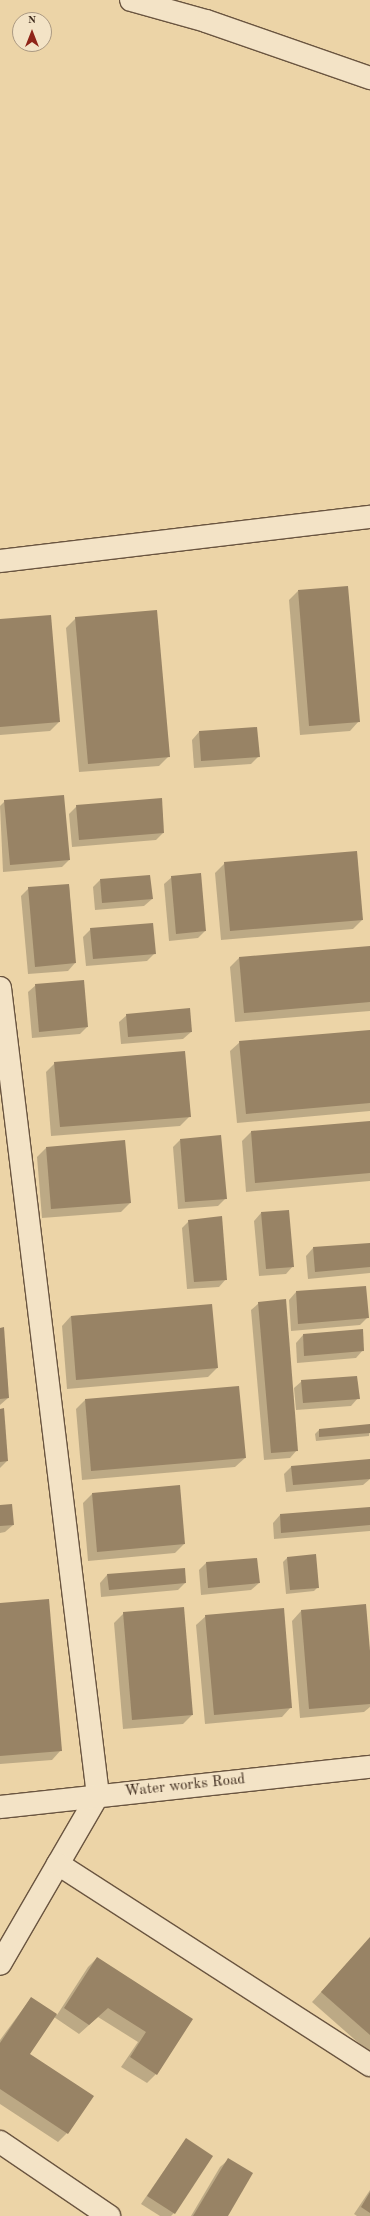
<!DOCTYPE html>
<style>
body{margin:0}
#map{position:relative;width:370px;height:2216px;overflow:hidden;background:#ecd4a7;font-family:"Old Standard TT",serif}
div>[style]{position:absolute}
.shadow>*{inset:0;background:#0003}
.building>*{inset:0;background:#988365}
.roads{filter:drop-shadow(1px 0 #6a5540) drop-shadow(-1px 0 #6a5540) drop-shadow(0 1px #6a5540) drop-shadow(0 -1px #6a5540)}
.minor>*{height:22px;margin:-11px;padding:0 11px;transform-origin:11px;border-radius:11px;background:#f3e3c6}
.tertiary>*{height:22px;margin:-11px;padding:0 11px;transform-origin:11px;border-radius:11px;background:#f3e3c6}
span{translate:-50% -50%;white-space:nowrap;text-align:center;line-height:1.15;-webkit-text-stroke:4px #f3e3c6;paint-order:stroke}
.street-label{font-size:15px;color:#3e2b1d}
.north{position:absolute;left:12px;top:12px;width:40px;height:40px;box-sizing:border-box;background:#f3e3c6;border:1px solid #ab9982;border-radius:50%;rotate:0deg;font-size:11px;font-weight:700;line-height:16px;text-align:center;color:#3e2b1d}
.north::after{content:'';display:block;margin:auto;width:14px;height:18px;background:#8f2418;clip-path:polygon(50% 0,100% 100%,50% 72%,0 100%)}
</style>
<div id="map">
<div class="shadow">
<i style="clip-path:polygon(298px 591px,359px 721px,350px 731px,300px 735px,289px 600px)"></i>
<i style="clip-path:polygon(76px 618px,169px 756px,159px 766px,79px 772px,66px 628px)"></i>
<i style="clip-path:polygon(0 620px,59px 722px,50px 731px,0 735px)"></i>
<i style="clip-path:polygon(199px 732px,259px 756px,251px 764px,194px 768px,192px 740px)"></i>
<i style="clip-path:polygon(5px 801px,69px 860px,62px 867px,3px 872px,0 806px)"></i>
<i style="clip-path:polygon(77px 806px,163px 833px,156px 840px,72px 847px,69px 814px)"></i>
<i style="clip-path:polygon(225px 863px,362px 920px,353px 929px,221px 940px,215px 873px)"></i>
<i style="clip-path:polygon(172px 877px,205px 931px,198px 938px,169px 941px,164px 884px)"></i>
<i style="clip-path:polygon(100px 880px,152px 899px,144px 906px,95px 910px,93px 887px)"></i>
<i style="clip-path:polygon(69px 885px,75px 963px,68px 971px,28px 974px,21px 896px,29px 888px)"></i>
<i style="clip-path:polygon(91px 929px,155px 953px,147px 961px,86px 966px,83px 937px)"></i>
<i style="clip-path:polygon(370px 947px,370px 1011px,235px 1022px,230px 967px,239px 958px)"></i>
<i style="clip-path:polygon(36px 985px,87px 1027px,80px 1034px,32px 1038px,28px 992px)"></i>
<i style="clip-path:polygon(127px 1015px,191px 1032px,183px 1039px,121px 1044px,119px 1022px)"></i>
<i style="clip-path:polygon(370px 1031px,370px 1111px,237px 1123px,230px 1051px,240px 1042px)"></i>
<i style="clip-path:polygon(55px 1063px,190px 1116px,180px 1126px,51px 1136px,46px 1072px)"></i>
<i style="clip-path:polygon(370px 1122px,370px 1181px,246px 1192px,242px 1141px,251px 1132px)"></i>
<i style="clip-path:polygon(180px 1140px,226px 1198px,218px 1206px,178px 1209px,173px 1147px)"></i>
<i style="clip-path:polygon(46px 1148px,130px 1203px,121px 1212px,42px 1218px,37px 1157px)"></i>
<i style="clip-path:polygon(261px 1213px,293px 1266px,286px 1274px,259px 1276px,254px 1221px)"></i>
<i style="clip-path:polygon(189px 1221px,226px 1279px,219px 1287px,187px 1289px,182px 1228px)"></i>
<i style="clip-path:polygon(370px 1244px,370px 1273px,308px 1279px,306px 1256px,313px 1248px)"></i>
<i style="clip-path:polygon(296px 1292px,368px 1317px,360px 1325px,291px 1331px,289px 1300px)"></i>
<i style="clip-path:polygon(259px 1303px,297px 1450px,290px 1458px,264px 1460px,251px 1310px)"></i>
<i style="clip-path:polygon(211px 1305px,217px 1368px,208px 1377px,67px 1389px,62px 1326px,71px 1316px)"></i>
<i style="clip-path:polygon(0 1329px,8px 1398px,0 1405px)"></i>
<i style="clip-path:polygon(303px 1335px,363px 1350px,356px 1358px,297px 1363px,296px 1343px)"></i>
<i style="clip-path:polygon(302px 1381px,358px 1398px,351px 1406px,296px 1410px,294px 1388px)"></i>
<i style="clip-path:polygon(85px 1400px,245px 1458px,235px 1467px,82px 1480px,76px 1409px)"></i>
<i style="clip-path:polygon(0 1410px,7px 1461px,0 1468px)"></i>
<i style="clip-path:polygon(370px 1425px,369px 1436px,316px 1441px,315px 1434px,319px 1430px)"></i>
<i style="clip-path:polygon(291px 1467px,370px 1468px,370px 1479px,363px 1485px,286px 1492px,284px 1474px)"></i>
<i style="clip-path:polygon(92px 1494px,184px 1544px,175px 1553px,88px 1561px,83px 1503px)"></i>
<i style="clip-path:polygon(0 1506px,13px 1525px,5px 1532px,0 1533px)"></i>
<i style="clip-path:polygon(370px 1508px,370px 1531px,274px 1539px,273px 1523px,280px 1515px)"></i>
<i style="clip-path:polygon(315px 1555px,318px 1587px,314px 1591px,286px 1594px,283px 1562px,287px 1558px)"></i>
<i style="clip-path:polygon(206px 1563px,259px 1583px,251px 1590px,201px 1595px,199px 1570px)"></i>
<i style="clip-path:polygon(107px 1575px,185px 1583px,178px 1590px,101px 1597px,100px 1583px)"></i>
<i style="clip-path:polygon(0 1604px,61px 1750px,52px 1760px,0 1764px)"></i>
<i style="clip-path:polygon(365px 1605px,370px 1663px,370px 1707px,364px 1712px,300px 1718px,292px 1621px,301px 1611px)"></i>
<i style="clip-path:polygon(124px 1613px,192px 1715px,183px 1724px,123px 1729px,114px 1623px)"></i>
<i style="clip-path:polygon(206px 1616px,291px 1707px,282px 1717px,205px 1724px,196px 1625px)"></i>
<i style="clip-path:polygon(370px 1938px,370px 2053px,312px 2002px)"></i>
<i style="clip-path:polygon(97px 1958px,191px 2019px,156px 2074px,147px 2083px,121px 2067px,138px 2042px,98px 2017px,79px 2034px,54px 2017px,29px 2054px,67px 2133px,58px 2142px,0 2104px,0 2040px,31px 1998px,57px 2015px,88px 1967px)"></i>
<i style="clip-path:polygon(186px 2139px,174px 2213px,171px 2216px,160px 2216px,141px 2204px)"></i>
<i style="clip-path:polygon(228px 2160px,227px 2216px,191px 2216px,220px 2167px)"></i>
<i style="clip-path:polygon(370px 2190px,370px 2216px,357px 2216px,354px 2214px)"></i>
</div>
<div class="building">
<i style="clip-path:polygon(348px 586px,360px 722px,309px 726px,298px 590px)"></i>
<i style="clip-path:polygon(157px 610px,170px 757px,88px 764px,75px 617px)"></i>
<i style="clip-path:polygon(51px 615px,60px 722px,0 727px,0 619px)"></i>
<i style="clip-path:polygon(257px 727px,260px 757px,201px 761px,199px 731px)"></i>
<i style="clip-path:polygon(64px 795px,70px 860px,10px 865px,4px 800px)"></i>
<i style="clip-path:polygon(162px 798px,164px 833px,79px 840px,76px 805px)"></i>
<i style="clip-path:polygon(357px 851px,363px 920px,230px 931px,224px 862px)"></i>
<i style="clip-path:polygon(201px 873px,206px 931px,176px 934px,171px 876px)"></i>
<i style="clip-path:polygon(150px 875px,153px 899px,102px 903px,100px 879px)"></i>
<i style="clip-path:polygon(69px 884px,76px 963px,35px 967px,28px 887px)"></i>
<i style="clip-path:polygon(153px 923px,156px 954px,93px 959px,90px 928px)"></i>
<i style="clip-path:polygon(370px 946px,370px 1002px,244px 1013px,239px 957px)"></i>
<i style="clip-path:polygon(84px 980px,88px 1027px,39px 1032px,35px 984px)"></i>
<i style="clip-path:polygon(190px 1008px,192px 1032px,128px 1037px,126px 1014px)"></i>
<i style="clip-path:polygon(370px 1030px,370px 1103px,246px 1114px,239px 1041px)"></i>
<i style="clip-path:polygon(185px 1051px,191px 1117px,60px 1127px,54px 1062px)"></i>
<i style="clip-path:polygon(370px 1121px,370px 1173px,255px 1183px,251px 1131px)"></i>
<i style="clip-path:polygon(221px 1135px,227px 1199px,185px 1202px,180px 1139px)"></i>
<i style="clip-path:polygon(125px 1140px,131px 1203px,51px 1209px,46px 1147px)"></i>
<i style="clip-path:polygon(289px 1210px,294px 1267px,266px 1269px,261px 1212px)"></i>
<i style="clip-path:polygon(222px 1216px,227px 1280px,194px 1282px,188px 1220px)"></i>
<i style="clip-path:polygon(370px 1243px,370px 1267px,315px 1272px,313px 1247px)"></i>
<i style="clip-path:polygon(366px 1286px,369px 1318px,298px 1324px,296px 1291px)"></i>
<i style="clip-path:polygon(286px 1299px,298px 1451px,271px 1453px,258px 1302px)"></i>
<i style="clip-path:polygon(212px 1304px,218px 1368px,76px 1380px,71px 1316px)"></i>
<i style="clip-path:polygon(4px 1327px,9px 1398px,0 1399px,0 1328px)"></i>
<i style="clip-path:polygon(363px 1329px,364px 1351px,304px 1356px,303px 1334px)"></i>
<i style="clip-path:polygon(357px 1376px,360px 1399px,303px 1403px,301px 1380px)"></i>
<i style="clip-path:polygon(239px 1386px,246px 1458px,91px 1471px,85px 1399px)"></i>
<i style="clip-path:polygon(4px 1408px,8px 1461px,0 1462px,0 1409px)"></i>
<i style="clip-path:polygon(370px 1424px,370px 1433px,319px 1437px,319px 1429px)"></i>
<i style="clip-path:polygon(370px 1459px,370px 1479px,293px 1485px,291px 1466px)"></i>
<i style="clip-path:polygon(180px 1485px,185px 1544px,97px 1552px,92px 1493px)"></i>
<i style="clip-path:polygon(12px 1504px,14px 1525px,0 1526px,0 1505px)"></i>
<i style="clip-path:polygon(370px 1507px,370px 1525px,281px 1533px,280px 1514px)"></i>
<i style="clip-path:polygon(316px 1554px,319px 1588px,290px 1590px,287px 1557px)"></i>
<i style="clip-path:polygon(257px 1558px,260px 1583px,208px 1588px,206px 1562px)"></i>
<i style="clip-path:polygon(185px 1568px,186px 1583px,109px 1590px,107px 1574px)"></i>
<i style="clip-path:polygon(49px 1599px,62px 1751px,0 1756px,0 1603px)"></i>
<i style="clip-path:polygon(366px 1604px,370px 1651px,370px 1704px,309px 1709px,301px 1610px)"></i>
<i style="clip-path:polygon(184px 1607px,193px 1715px,132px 1720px,123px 1612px)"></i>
<i style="clip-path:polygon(284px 1608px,292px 1708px,214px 1715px,205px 1615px)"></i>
<i style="clip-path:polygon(370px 1937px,370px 2035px,321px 1992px)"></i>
<i style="clip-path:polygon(97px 1957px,193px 2019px,157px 2075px,130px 2057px,146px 2032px,108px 2008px,89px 2025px,64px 2008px)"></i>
<i style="clip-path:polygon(31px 1997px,57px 2014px,30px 2054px,94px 2096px,68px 2134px,0 2089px,0 2043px)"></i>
<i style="clip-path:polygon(186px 2138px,213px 2156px,175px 2214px,147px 2196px)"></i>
<i style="clip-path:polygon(228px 2158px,253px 2173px,228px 2216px,193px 2216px)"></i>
<i style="clip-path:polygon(370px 2192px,370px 2213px,361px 2207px)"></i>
</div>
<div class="roads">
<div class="minor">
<i style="left:131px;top:0;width:78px;rotate:15.6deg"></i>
<i style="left:206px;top:21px;width:174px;rotate:19.2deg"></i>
<i style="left:0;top:561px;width:373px;rotate:-6.8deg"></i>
<i style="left:0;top:988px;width:813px;rotate:83.08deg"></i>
<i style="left:98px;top:1795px;width:195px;rotate:120.1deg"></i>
<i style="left:58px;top:1864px;width:371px;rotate:32.8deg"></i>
<i style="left:0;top:2142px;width:132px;rotate:34.2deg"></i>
</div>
<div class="tertiary">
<i style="left:0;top:1807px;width:372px;rotate:-6.2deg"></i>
</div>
</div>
<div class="street-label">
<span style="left:185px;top:1786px;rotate:-6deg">Water works Road</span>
</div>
<div class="north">N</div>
</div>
